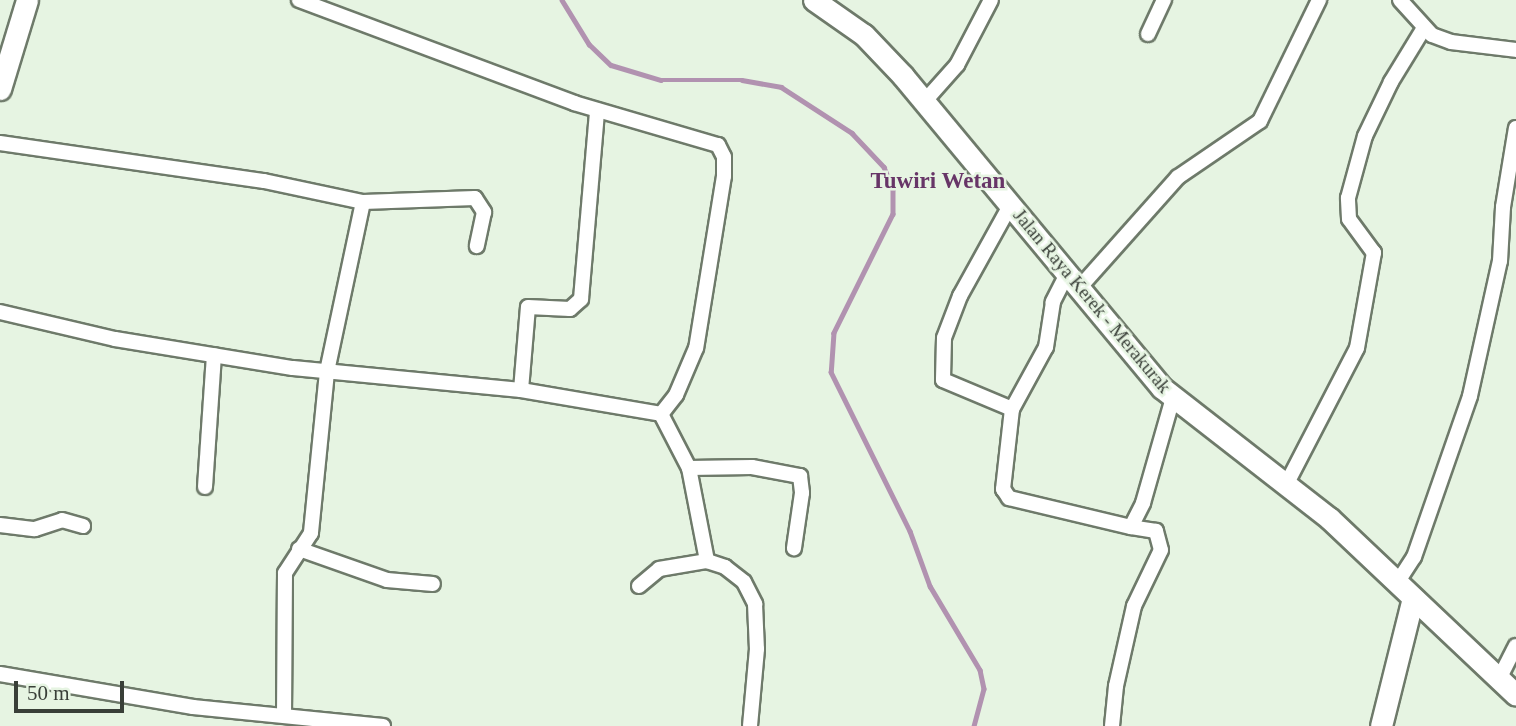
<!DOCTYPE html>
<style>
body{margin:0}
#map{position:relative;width:1516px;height:726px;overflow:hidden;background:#e6f4e2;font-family:Georgia,serif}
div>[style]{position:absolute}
.stream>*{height:4.5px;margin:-2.25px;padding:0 2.25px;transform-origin:2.25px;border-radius:2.25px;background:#b192b0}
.roads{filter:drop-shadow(2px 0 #6e7a6a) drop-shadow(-2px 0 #6e7a6a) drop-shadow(0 2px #6e7a6a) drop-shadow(0 -2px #6e7a6a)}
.street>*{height:14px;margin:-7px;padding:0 7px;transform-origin:7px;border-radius:7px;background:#fff}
.secondary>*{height:21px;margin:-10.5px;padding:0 10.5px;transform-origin:10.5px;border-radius:10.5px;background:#fff}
span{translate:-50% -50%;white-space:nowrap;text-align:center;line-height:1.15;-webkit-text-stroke:5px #e6f4e2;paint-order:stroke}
.street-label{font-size:19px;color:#393f38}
.quarter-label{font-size:23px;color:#673567;font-weight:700}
.scale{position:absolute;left:14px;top:681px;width:110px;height:32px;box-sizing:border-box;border:4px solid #393f38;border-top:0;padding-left:9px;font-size:21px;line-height:24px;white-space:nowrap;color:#393f38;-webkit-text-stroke:5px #e6f4e2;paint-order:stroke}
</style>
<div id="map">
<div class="stream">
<i style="left:562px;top:0;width:52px;rotate:58.5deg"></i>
<i style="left:589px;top:44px;width:30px;rotate:44deg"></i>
<i style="left:611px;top:65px;width:52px;rotate:16.7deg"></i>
<i style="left:661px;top:80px;width:81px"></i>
<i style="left:742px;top:80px;width:40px;rotate:10deg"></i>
<i style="left:781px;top:87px;width:85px;rotate:32.9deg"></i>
<i style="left:852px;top:133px;width:47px;rotate:46.7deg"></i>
<i style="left:884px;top:167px;width:24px;rotate:68deg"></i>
<i style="left:893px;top:189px;width:25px;rotate:90deg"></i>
<i style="left:893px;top:214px;width:133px;rotate:116.4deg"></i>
<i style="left:834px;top:333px;width:39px;rotate:94deg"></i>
<i style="left:831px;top:372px;width:178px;rotate:63.6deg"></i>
<i style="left:910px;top:531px;width:59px;rotate:70deg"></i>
<i style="left:930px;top:586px;width:98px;rotate:59.2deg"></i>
<i style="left:980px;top:670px;width:19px;rotate:78deg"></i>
<i style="left:984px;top:689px;width:38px;rotate:105deg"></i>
</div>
<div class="roads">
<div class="street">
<i style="left:299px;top:0;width:294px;rotate:20.5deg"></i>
<i style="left:574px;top:103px;width:150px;rotate:16.3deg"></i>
<i style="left:718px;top:145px;width:13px;rotate:63deg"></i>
<i style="left:724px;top:157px;width:19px;rotate:90deg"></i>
<i style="left:724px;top:176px;width:174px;rotate:99.2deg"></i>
<i style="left:696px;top:348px;width:51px;rotate:113.1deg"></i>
<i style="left:676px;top:395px;width:24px;rotate:128deg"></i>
<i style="left:1400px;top:0;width:47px;rotate:47.6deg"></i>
<i style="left:1432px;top:35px;width:20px;rotate:20deg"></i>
<i style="left:1451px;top:42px;width:65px;rotate:7deg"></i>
<i style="left:1148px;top:34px;width:38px;rotate:-65deg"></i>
<i style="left:924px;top:102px;width:50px;rotate:-48.3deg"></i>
<i style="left:957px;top:65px;width:73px;rotate:-62.4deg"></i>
<i style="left:0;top:143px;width:267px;rotate:8.2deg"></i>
<i style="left:264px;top:181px;width:101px;rotate:12deg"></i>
<i style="left:363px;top:202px;width:174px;rotate:102deg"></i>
<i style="left:327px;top:372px;width:162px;rotate:95.7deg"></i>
<i style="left:311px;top:533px;width:48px;rotate:123deg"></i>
<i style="left:285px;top:573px;width:140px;rotate:90.4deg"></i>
<i style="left:363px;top:202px;width:112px;rotate:-2deg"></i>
<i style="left:475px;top:198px;width:17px;rotate:57deg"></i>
<i style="left:484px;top:212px;width:35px;rotate:102deg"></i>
<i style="left:1011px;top:204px;width:105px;rotate:119deg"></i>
<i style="left:960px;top:296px;width:45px;rotate:110.9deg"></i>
<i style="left:944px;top:338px;width:42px;rotate:91.4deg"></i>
<i style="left:943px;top:380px;width:75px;rotate:22.8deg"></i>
<i style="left:1068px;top:272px;width:34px;rotate:117deg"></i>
<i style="left:1053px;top:302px;width:46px;rotate:98.8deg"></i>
<i style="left:1046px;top:347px;width:71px;rotate:118.7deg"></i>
<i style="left:1012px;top:409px;width:81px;rotate:96.4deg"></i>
<i style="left:1003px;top:489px;width:11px;rotate:56deg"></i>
<i style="left:1009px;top:498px;width:125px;rotate:13.4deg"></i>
<i style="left:1080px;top:287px;width:147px;rotate:-48.3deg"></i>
<i style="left:1178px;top:177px;width:99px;rotate:-34.3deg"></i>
<i style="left:1260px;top:121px;width:135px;rotate:-64deg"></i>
<i style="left:0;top:312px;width:118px;rotate:13.2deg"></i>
<i style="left:115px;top:339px;width:180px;rotate:9.3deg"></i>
<i style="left:293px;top:368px;width:229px;rotate:5.5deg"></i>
<i style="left:521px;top:390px;width:142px;rotate:9.7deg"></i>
<i style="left:661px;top:414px;width:61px;rotate:62.6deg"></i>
<i style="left:689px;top:468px;width:95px;rotate:79deg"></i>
<i style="left:707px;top:561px;width:19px;rotate:18deg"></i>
<i style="left:725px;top:567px;width:24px;rotate:38deg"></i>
<i style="left:744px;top:582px;width:25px;rotate:63deg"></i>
<i style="left:755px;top:604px;width:45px;rotate:87.5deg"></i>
<i style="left:757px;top:649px;width:77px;rotate:95.2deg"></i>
<i style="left:521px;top:390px;width:83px;rotate:-85.2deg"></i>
<i style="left:528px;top:307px;width:42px;rotate:2.7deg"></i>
<i style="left:570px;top:309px;width:15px;rotate:-42deg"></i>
<i style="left:581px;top:299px;width:189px;rotate:-85.1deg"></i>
<i style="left:689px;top:468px;width:63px;rotate:-0.9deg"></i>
<i style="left:752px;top:467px;width:49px;rotate:10.6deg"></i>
<i style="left:800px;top:476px;width:17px;rotate:83deg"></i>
<i style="left:802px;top:493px;width:56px;rotate:98.3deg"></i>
<i style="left:1286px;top:485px;width:154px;rotate:-62.6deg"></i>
<i style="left:1357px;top:348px;width:97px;rotate:-79.9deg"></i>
<i style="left:1374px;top:253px;width:42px;rotate:-126.3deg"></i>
<i style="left:1349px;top:219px;width:21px;rotate:-93deg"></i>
<i style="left:1348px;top:198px;width:64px;rotate:-74.7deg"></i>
<i style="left:1365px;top:136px;width:60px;rotate:-64.3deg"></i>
<i style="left:1391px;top:82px;width:63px;rotate:-58.6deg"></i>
<i style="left:205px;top:487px;width:132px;rotate:-86.1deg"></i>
<i style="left:0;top:525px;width:35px;rotate:7deg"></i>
<i style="left:35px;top:529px;width:28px;rotate:-18deg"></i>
<i style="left:62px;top:520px;width:22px;rotate:16deg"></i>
<i style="left:299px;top:549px;width:93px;rotate:19.4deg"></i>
<i style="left:387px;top:580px;width:46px;rotate:5deg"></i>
<i style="left:1397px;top:583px;width:31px;rotate:-57deg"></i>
<i style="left:1414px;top:557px;width:170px;rotate:-70.8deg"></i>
<i style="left:1470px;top:396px;width:138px;rotate:-77.5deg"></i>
<i style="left:1500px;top:261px;width:54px;rotate:-86.8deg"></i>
<i style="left:1503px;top:207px;width:80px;rotate:-80.7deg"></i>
<i style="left:639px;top:586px;width:26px;rotate:-40deg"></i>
<i style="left:659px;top:569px;width:49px;rotate:-9.5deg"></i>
<i style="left:0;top:674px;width:196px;rotate:9.7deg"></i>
<i style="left:193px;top:707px;width:191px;rotate:5.7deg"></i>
<i style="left:1499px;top:679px;width:37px;rotate:-63deg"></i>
<i style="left:1112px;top:726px;width:40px;rotate:-84.3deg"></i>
<i style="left:1116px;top:686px;width:82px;rotate:-77.3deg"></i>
<i style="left:1134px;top:606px;width:62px;rotate:-64.3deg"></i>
<i style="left:1161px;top:550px;width:20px;rotate:-105deg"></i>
<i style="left:1156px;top:531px;width:25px;rotate:-171deg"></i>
<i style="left:1131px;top:527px;width:27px;rotate:-63deg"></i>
<i style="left:1143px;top:503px;width:109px;rotate:-74.1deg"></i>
</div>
<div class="secondary">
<i style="left:814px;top:0;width:61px;rotate:35deg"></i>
<i style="left:864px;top:35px;width:57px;rotate:46.4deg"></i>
<i style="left:903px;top:76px;width:405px;rotate:50.3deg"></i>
<i style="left:1162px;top:388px;width:212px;rotate:37.9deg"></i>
<i style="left:1329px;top:518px;width:257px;rotate:43.4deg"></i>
<i style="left:0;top:89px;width:93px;rotate:-73.1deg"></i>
<i style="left:1381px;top:726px;width:132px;rotate:-76deg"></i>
</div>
</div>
<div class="street-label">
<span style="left:1092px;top:301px;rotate:50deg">Jalan Raya Kerek - Merakurak</span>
</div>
<div class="quarter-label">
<span style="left:938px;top:181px">Tuwiri Wetan</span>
</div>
<div class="scale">50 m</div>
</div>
